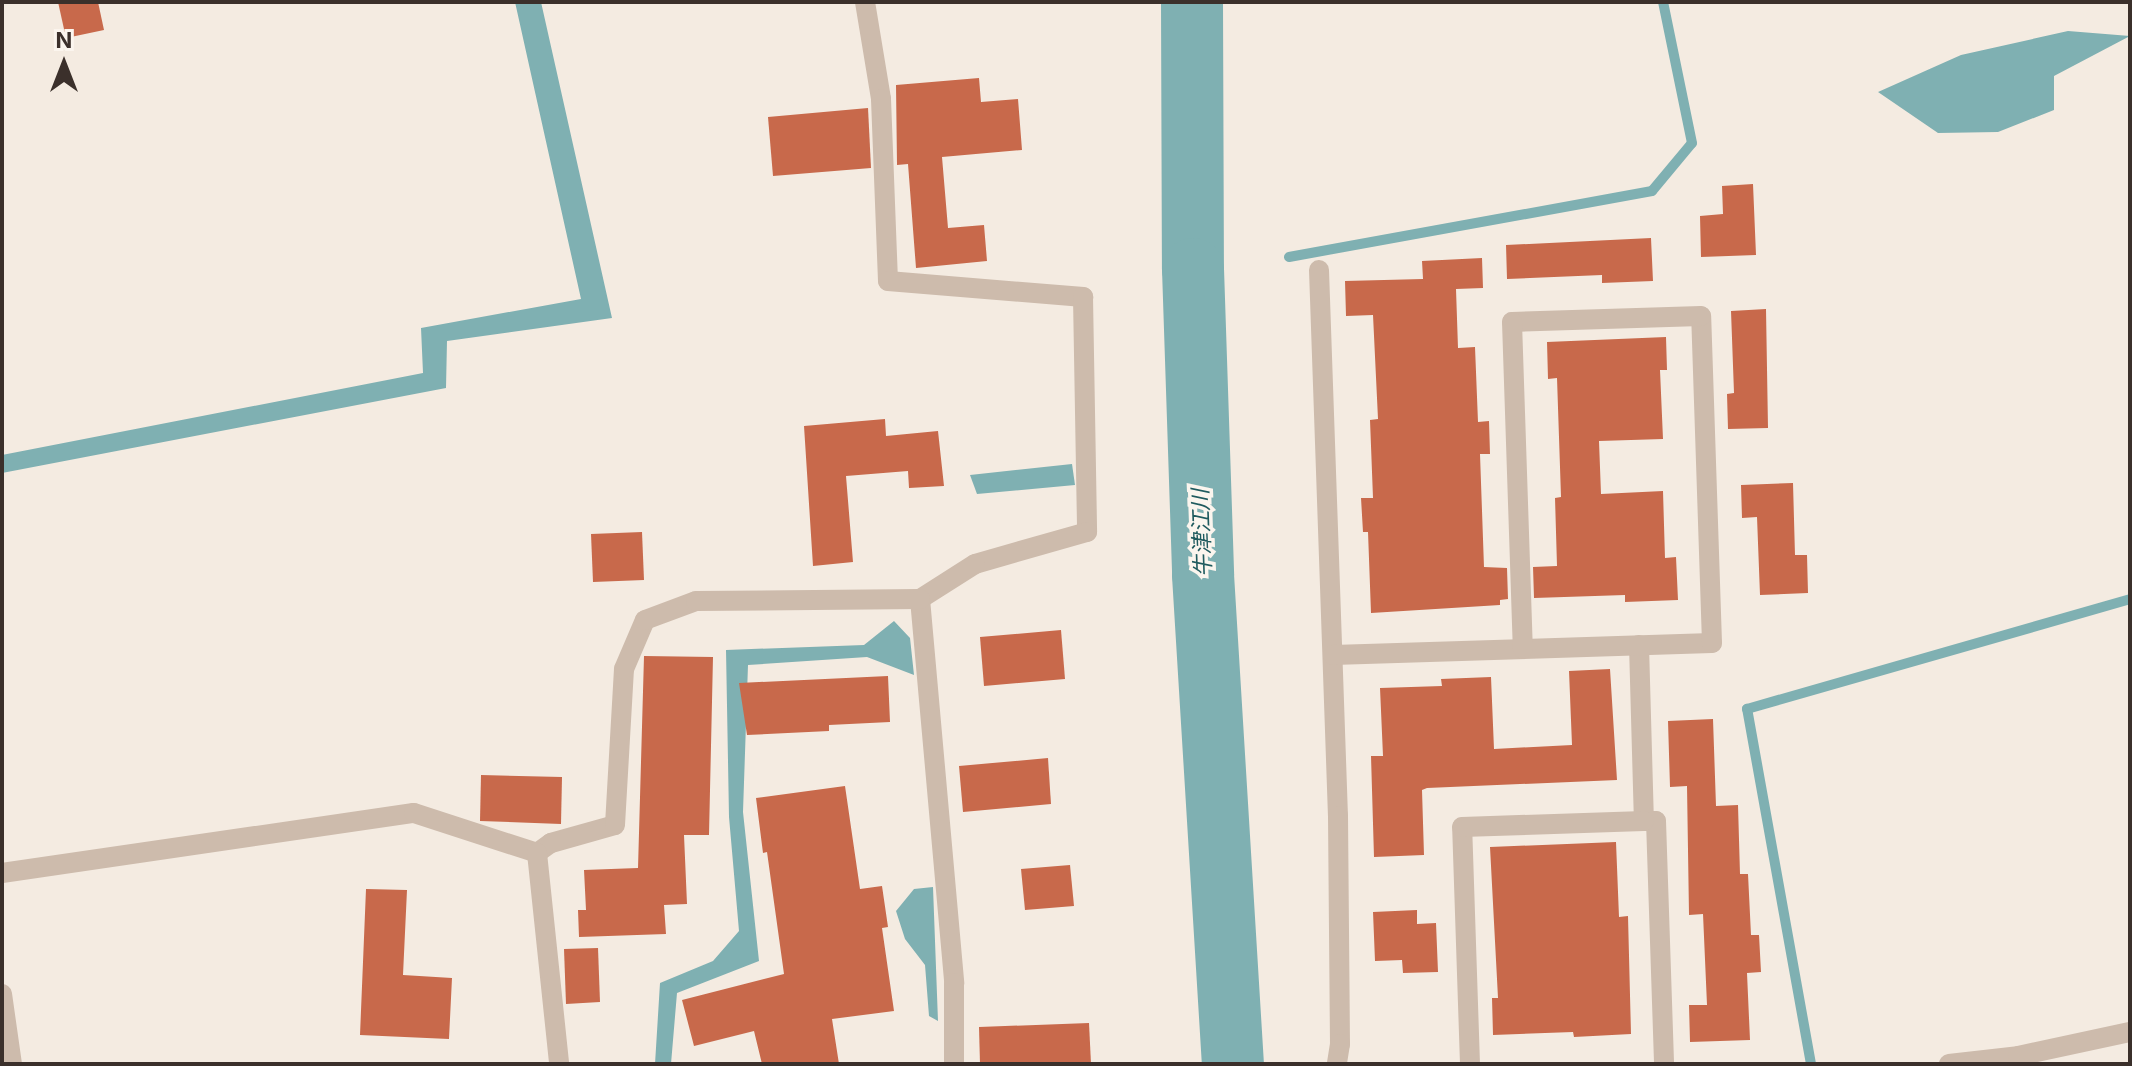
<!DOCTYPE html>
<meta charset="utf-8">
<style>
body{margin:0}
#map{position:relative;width:2132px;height:1066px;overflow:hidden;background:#f4ebe1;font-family:Inter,"Noto Sans JP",sans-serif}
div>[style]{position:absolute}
.water>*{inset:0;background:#7fb0b2}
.stream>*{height:10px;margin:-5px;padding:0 5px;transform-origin:5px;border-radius:5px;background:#7fb0b2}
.river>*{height:62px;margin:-31px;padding:0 31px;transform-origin:31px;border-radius:31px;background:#7fb0b2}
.building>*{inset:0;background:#c8694b}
.minor>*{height:20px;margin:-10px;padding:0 10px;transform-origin:10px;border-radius:10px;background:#cdbbac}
span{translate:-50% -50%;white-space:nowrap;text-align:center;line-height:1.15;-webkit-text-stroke:7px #fbf5ee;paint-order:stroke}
.water-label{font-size:22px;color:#1f5a5e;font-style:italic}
.frame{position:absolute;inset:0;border:4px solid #3b302b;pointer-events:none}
.north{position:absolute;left:24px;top:24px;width:80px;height:80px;-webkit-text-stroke:6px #fbf5ee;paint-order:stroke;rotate:0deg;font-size:22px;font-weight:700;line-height:32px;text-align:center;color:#3b302b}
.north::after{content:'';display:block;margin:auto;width:28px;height:36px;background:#3b302b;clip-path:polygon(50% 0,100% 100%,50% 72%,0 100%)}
</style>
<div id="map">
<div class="water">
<i style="clip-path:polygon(515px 2px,541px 2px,612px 318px,447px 341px,446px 388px,2px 473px,2px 455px,423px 373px,421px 328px,581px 299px)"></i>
<i style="clip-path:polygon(2068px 31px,2130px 36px,2054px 76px,2054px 110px,1998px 132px,1938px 133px,1878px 92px,1961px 55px)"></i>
<i style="clip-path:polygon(1072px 464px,1075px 485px,977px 494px,970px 475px)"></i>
<i style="clip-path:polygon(894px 621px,910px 638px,914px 675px,867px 657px,748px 665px,743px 812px,759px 961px,677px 993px,671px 1064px,655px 1064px,660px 983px,713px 961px,739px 931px,729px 817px,726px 650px,864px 645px)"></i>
<i style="clip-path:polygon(933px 887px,938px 1021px,929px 1016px,925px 965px,905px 939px,896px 911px,914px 889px)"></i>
</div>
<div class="stream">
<i style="left:1289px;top:257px;width:369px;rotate:-10.3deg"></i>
<i style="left:1652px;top:191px;width:62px;rotate:-50.2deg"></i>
<i style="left:1692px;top:143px;width:144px;rotate:-101.6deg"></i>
<i style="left:1811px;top:1064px;width:361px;rotate:-100.2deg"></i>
<i style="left:1747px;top:709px;width:398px;rotate:-16deg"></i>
</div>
<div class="river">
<i style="left:1192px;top:2px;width:267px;rotate:89.8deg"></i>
<i style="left:1193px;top:269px;width:306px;rotate:88.1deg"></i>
<i style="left:1203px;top:575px;width:490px;rotate:86.5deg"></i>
</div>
<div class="building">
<i style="clip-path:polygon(58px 2px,98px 2px,104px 30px,66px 38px)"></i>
<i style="clip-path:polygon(979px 78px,981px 102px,1018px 99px,1022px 150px,942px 157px,948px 228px,984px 225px,987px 261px,916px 268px,908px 164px,897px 165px,896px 85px)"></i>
<i style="clip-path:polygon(868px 108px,871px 168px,773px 176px,768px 117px)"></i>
<i style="clip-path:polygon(1753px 184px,1756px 255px,1701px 257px,1700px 216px,1723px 214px,1722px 186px)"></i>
<i style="clip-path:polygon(1651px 238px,1653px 281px,1602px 283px,1602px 275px,1507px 279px,1506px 245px)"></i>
<i style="clip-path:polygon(1482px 258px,1483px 288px,1456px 289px,1458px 348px,1475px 347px,1478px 422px,1489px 421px,1490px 454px,1480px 454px,1484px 567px,1507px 568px,1508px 599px,1500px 600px,1500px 605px,1371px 613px,1368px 532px,1363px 532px,1361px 498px,1373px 498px,1370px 420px,1378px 419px,1373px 315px,1346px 316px,1345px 281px,1423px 279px,1422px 261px)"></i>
<i style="clip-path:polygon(1766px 309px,1768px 428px,1728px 429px,1727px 394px,1734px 393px,1731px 311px)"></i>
<i style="clip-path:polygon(1666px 337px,1667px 370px,1660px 370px,1663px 439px,1599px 441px,1601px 494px,1663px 491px,1665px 558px,1676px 557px,1678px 600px,1625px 602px,1625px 595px,1534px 598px,1533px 567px,1557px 566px,1555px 498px,1561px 497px,1557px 378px,1548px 379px,1547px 342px)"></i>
<i style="clip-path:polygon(885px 419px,886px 436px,938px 431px,944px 486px,909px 488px,908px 471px,846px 476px,853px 562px,813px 566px,804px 426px)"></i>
<i style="clip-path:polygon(1793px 483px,1795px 555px,1807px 555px,1808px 593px,1760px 595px,1757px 517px,1742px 518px,1741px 485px)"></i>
<i style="clip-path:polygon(642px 532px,644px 580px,593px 582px,591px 534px)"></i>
<i style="clip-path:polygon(1061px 630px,1065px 679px,984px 686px,980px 637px)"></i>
<i style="clip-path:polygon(644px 656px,713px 657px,709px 835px,684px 835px,687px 904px,664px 905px,666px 934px,579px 937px,578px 910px,586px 910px,584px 870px,638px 868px)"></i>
<i style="clip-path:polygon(1610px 669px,1617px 780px,1427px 788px,1422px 790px,1424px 855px,1374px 857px,1371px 756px,1383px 756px,1380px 688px,1442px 686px,1441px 679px,1491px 677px,1494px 749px,1572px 745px,1569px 671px)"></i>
<i style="clip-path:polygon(888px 676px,890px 722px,829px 725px,829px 731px,747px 735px,739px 683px)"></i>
<i style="clip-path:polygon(1713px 719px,1716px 806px,1738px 805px,1740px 874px,1748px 874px,1751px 935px,1759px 935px,1761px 972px,1747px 973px,1750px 1040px,1690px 1042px,1689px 1005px,1707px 1005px,1703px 914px,1689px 915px,1687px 786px,1670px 787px,1668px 721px)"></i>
<i style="clip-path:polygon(1048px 758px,1051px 804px,963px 812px,959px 766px)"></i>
<i style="clip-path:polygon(481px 775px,562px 777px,561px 824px,480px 821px)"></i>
<i style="clip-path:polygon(845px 786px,860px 889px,882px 886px,888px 927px,882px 928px,894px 1011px,832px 1019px,839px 1064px,762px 1064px,754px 1031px,694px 1046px,682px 1000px,784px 974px,767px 852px,763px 853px,756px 798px)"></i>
<i style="clip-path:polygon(1616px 842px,1619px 917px,1628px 916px,1631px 1034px,1574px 1037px,1573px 1032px,1493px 1035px,1492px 998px,1498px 998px,1490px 847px)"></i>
<i style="clip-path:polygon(1070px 865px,1074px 906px,1025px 910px,1021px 869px)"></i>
<i style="clip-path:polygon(366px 889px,407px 890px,403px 975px,452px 978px,449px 1039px,360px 1035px)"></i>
<i style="clip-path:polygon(1417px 910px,1417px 924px,1436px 923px,1438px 972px,1403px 973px,1402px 960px,1375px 961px,1373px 912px)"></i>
<i style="clip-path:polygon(598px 948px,600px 1002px,566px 1004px,564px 949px)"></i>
<i style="clip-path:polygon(1089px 1023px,1091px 1064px,980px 1064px,979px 1027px)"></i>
</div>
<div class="minor">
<i style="left:865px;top:2px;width:98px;rotate:80.6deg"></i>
<i style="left:881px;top:99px;width:182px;rotate:87.8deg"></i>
<i style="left:888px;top:281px;width:196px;rotate:4.7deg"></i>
<i style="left:1083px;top:297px;width:235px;rotate:89deg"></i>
<i style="left:1087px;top:532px;width:116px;rotate:164.1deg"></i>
<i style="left:975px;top:564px;width:65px;rotate:147.5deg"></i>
<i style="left:920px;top:599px;width:386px;rotate:84.9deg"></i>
<i style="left:954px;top:983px;width:81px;rotate:90deg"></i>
<i style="left:1319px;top:270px;width:546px;rotate:88.01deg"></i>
<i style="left:1338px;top:816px;width:228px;rotate:89.5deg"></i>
<i style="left:1340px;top:1044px;width:20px;rotate:99deg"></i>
<i style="left:1639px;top:645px;width:176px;rotate:88.4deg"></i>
<i style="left:1644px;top:821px;width:12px"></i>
<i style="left:1656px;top:821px;width:243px;rotate:88.1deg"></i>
<i style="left:1333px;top:655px;width:379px;rotate:-1.8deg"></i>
<i style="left:1712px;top:643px;width:327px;rotate:-91.9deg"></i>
<i style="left:1701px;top:316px;width:189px;rotate:178.2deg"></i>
<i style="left:1512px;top:322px;width:327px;rotate:88.1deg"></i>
<i style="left:537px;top:853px;width:17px;rotate:-36deg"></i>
<i style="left:551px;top:843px;width:66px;rotate:-15.7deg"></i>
<i style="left:615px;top:825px;width:156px;rotate:-86.7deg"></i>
<i style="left:624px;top:669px;width:53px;rotate:-66.8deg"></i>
<i style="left:645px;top:620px;width:54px;rotate:-20.4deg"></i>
<i style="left:696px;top:601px;width:224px;rotate:-0.5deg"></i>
<i style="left:2px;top:873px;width:416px;rotate:-8.3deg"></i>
<i style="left:414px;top:813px;width:129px;rotate:18deg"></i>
<i style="left:537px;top:853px;width:212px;rotate:84deg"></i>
<i style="left:2px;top:994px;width:71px;rotate:81.9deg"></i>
<i style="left:1470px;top:1064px;width:237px;rotate:-91.9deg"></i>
<i style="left:1462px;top:827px;width:182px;rotate:-1.9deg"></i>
<i style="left:1949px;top:1064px;width:69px;rotate:-6.6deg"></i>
<i style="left:2018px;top:1056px;width:115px;rotate:-12.1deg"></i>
</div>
<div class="water-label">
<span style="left:1202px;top:533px;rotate:-92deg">牛津江川</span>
</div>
<div class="frame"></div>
<div class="north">N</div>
</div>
